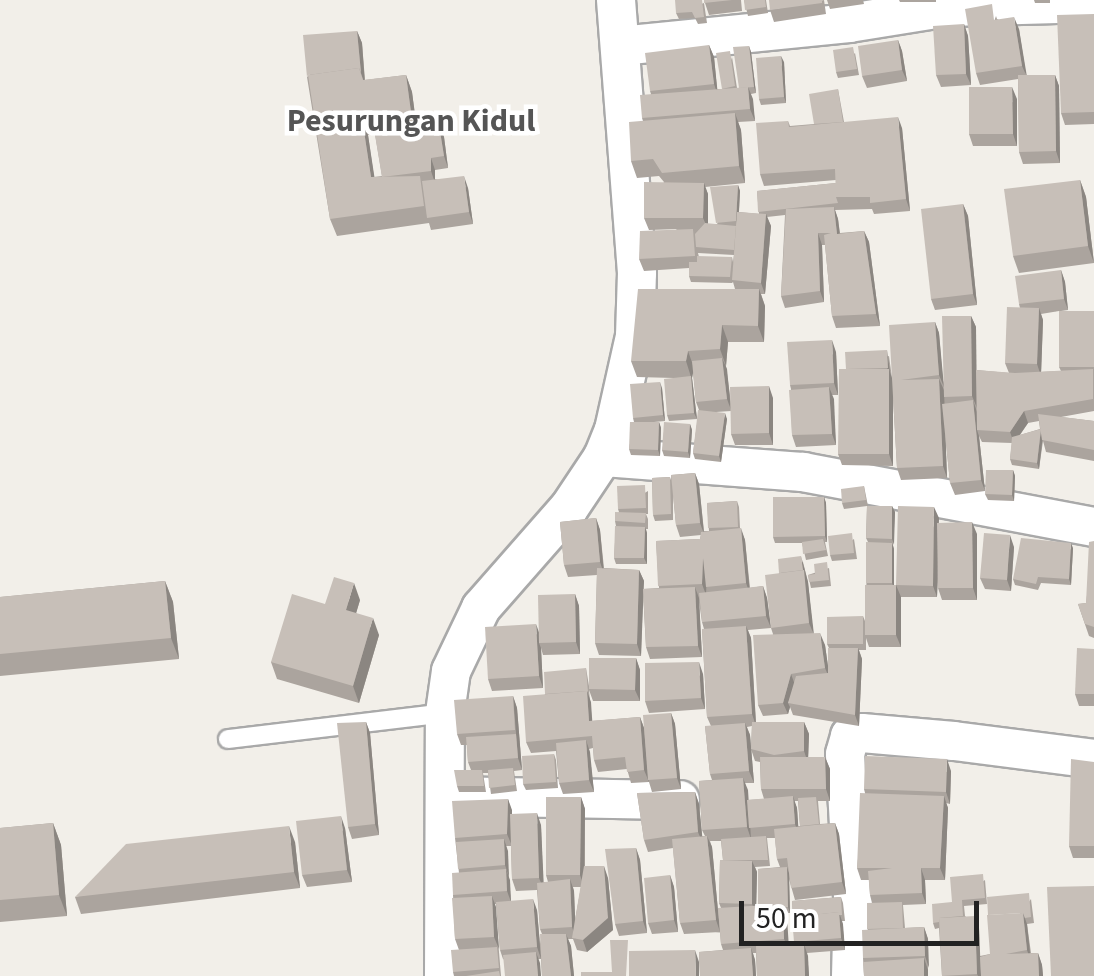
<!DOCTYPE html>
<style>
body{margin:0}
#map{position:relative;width:1094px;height:976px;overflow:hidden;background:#f2efe9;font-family:"Source Sans 3",sans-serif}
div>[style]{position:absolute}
.roads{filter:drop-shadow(2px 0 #a9a9a9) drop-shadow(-2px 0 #a9a9a9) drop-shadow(0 2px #a9a9a9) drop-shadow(0 -2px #a9a9a9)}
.lane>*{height:18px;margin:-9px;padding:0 9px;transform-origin:9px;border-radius:9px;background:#fff}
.street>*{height:38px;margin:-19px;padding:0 19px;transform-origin:19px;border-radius:19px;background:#fff}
.wall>*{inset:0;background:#aba49e}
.shaded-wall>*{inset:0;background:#8b8681}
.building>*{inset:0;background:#c7bfb8}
span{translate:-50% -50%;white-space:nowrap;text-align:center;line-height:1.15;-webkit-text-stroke:9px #fff;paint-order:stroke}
.quarter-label{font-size:32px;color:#555;font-weight:700}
.scale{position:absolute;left:739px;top:901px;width:240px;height:45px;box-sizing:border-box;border:5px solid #222;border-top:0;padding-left:12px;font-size:30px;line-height:35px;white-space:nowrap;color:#222;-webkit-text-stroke:8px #fff;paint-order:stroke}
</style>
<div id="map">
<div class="roads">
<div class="lane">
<i style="left:228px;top:739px;width:219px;rotate:-6.8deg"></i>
</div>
<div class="street">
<i style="left:620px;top:46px;width:230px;rotate:-5.7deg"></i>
<i style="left:849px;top:23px;width:101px;rotate:-9.1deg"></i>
<i style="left:949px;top:7px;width:145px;rotate:-1.6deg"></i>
<i style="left:603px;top:457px;width:201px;rotate:4.3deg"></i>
<i style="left:803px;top:472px;width:296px;rotate:10.7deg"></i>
<i style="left:446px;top:796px;width:234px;rotate:1deg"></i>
<i style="left:444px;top:976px;width:263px;rotate:-89.8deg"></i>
<i style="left:445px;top:713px;width:42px;rotate:-81.9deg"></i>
<i style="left:451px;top:671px;width:70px;rotate:-64.5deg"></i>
<i style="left:481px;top:608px;width:133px;rotate:-48.7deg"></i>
<i style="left:569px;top:508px;width:61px;rotate:-56.3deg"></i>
<i style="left:603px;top:457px;width:29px;rotate:-68deg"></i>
<i style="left:614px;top:430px;width:96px;rotate:-77.4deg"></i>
<i style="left:635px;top:336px;width:63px;rotate:-88.2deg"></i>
<i style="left:637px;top:273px;width:274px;rotate:-94.4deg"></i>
<i style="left:851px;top:976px;width:79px;rotate:-88.5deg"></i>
<i style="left:853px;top:897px;width:143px;rotate:-93.2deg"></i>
<i style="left:845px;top:754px;width:19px;rotate:-74deg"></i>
<i style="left:850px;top:736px;width:12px;rotate:-14deg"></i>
<i style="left:862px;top:733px;width:92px;rotate:5deg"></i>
<i style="left:954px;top:741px;width:141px;rotate:7.3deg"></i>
</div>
</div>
<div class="wall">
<i style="clip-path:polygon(704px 0,741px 0,742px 11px,709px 15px)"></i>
<i style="clip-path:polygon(744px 0,766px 0,768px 13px,748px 16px)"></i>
<i style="clip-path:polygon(824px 0,826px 14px,774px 22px,770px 10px)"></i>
<i style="clip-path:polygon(827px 0,863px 0,864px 4px,830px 9px)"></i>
<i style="clip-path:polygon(899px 0,936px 0,936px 2px,900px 2px)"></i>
<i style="clip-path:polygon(1034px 0,1050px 0,1050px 3px,1035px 3px)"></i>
<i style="clip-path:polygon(704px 3px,707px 23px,698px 24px,695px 18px,679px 19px,676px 13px)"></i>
<i style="clip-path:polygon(1094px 14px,1094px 124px,1065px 125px,1061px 113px)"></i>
<i style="clip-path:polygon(996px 16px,997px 19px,1019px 29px,1026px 75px,1055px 75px,1059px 86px,1060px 163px,1023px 164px,1019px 152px,1018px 79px,980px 85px,976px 73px)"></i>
<i style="clip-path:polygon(964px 24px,968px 36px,971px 85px,941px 87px,936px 75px)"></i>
<i style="clip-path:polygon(evenodd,357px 31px,362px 43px,365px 80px,406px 75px,412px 92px,415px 117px,427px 129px,439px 125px,444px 137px,448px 168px,435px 170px,435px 179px,468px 188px,473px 224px,431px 230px,429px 223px,337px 236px,330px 219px,307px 77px,357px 31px,375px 134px,382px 176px,374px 177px,368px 135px,375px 134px)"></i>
<i style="clip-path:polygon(898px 40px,902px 51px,907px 81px,867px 88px,862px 76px)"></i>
<i style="clip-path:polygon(evenodd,709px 45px,714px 57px,717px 89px,722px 89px,732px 57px,737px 88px,739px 88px,749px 46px,751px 52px,756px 93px,751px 94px,755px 121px,738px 122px,741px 130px,745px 183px,705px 187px,708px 194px,708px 224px,717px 224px,738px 185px,740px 191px,739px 212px,759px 214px,757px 191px,836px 183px,836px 180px,764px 186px,760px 174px,788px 121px,790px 126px,814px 124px,838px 89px,844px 122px,902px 128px,910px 211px,874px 214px,872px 209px,835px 210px,838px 219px,840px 233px,864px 231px,869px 242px,880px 326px,836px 328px,832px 316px,825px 245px,822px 245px,824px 302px,785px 308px,781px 296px,785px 215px,767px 217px,771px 226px,765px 294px,761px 294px,765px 306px,764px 342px,728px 342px,726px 366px,731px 403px,773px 398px,773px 445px,735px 445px,731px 434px,731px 411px,716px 412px,727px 419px,721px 462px,695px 459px,693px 453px,699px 410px,696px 402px,693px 372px,692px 378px,697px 419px,669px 421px,667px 415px,674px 378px,637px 377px,631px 361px,735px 289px,733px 282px,732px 283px,691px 282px,689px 276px,689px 268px,644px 271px,639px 259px,677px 229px,649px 230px,644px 218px,664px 182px,659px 176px,637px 178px,631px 161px,643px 121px,642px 118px,651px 94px,650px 91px,709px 45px,698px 253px,734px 255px,733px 262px,732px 257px,699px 257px,698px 253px)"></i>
<i style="clip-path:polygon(855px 53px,859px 75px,838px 78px,836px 72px)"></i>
<i style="clip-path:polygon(784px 62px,786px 103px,761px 105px,759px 99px)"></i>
<i style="clip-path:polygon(1017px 99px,1017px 146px,973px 146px,969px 134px)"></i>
<i style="clip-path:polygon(1080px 180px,1086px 197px,1094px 263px,1019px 273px,1013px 256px)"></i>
<i style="clip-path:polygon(963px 204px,968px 216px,977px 305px,935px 310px,931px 299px)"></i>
<i style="clip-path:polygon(evenodd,1061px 270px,1065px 282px,1068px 310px,1061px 311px,1094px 311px,1094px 411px,1061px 417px,1094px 421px,1094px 461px,1046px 452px,1043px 441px,1039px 469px,1012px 465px,1010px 459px,1012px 443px,982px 442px,979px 436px,985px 491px,955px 495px,950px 483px,945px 432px,947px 478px,901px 480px,897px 468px,893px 397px,893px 466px,842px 465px,838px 454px,846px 369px,889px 356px,892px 378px,935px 322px,939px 333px,943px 383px,971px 316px,976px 327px,976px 370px,1009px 373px,1005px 363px,1020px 308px,1019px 304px,1061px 270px,1059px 311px,1059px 367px,1061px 371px,1041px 372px,1043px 320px,1041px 314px,1059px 311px,1061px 270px,1039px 421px,1040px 429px,1020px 435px,1028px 423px,1039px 421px)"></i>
<i style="clip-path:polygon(836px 352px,838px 395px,832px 395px,836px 445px,796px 447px,792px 435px,791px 389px,790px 385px)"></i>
<i style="clip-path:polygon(662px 388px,665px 421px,654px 422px,659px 422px,661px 428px,660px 456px,631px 455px,629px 449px,634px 422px,633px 418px)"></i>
<i style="clip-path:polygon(690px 424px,692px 430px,690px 458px,664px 456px,662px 450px)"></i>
<i style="clip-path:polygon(1013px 470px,1015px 476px,1014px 501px,988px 500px,985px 494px)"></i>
<i style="clip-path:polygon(evenodd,695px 473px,699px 484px,704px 531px,709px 531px,707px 503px,737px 501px,739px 507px,740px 528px,745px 540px,750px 588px,763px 586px,767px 598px,771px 628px,748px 630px,751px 638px,756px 722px,804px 722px,809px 734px,808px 757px,825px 757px,830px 769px,830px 801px,818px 801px,820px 824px,835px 823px,839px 834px,846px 894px,795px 900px,789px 879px,790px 913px,786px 913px,788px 945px,795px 945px,792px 901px,841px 897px,843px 903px,845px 921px,842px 921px,845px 950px,807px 953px,809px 976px,757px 976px,756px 953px,753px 953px,755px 960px,756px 976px,700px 976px,699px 952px,723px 950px,721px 944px,718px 908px,721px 908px,719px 903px,720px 860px,723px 860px,721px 841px,710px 841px,712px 847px,720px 932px,684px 934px,680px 923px,673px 848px,648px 852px,644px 840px,637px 793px,695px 792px,699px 804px,702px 836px,705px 836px,702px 830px,699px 781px,712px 780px,710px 774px,705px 726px,711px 726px,707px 717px,702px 629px,704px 629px,702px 622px,699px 601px,702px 657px,650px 659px,646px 647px,643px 592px,641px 656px,599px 655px,595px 643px,597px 575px,568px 577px,564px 565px,560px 522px,596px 518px,600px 530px,604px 568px,639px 570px,644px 581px,643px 589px,659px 588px,656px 541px,700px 539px,701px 535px,680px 537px,676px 525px,673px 494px,673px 520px,655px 521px,653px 515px,652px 478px,670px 477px,671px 480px,671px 475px,695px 473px,752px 726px,751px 749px,755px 761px,760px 762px,761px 789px,764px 799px,748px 800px,745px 783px,754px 783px,750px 735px,747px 727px,752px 726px,695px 473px,794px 801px,798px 801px,800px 826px,798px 826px,797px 808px,794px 801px,695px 473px,767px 838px,775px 838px,777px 859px,780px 867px,758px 869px,758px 906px,756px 906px,757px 872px,755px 867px,770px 866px,767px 838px)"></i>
<i style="clip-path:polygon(864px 486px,868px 506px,892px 506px,895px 512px,893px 545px,894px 549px,894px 585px,896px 585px,939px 518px,938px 523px,977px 534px,977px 600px,942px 600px,938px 588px,938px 580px,937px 597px,901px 597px,901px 647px,869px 647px,866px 638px,866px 650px,859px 650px,862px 659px,859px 726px,793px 715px,790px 707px,788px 714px,763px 716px,758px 705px,773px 634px,771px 628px,779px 573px,803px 562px,808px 582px,813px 633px,825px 645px,828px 667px,829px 648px,827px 644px,863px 616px,865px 621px,868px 542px,866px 538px,867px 506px,844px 509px,842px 503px)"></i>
<i style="clip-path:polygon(648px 491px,648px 514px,646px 514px,648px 519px,648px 529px,646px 529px,647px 533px,647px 564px,616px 564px,614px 558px,616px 526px,615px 521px,619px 512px,618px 509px)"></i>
<i style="clip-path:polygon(824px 497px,826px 503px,827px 542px,825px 542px,828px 556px,806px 560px,802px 543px,775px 543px,773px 537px)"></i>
<i style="clip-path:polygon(854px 539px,857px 559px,832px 561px,830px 555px)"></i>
<i style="clip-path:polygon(1094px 541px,1094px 638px,1089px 636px,1078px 604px,1086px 603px)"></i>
<i style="clip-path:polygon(1014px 547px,1011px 591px,985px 589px,980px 578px)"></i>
<i style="clip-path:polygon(1073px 548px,1071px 585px,1041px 583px,1038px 590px,1015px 585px,1013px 579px)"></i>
<i style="clip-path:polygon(829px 568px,831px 586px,811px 588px,808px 575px)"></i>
<i style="clip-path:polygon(165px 581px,173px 602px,179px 659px,0 676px,0 597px)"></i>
<i style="clip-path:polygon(575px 594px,579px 606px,580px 654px,543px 655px,541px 648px,543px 688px,492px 691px,488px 679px,539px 632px)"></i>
<i style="clip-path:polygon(360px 600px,356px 613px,379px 635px,359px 703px,277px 679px,271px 662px,325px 604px)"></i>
<i style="clip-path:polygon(1094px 649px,1094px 706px,1079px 706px,1075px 694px)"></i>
<i style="clip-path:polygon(636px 658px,640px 670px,640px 701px,593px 701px,589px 690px,592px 721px,640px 717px,644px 728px,671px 713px,675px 724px,681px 789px,652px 792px,649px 782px,631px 783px,627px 769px,598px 772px,594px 760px,593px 748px,589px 749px,594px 792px,563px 794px,559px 783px,556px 751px,531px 753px,526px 742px,545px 694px,586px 668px,589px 686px)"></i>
<i style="clip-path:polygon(703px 674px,705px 709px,649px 713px,645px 701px)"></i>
<i style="clip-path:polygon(513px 696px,517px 708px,522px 770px,514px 771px,517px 791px,491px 794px,488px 773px,483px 773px,486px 792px,459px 792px,457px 786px,471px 770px,468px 762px,467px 745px,461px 745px,457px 734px)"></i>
<i style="clip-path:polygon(366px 722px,370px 733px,379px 835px,352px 839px,348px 827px)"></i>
<i style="clip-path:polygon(554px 754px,556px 760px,558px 788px,526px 790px,523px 784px)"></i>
<i style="clip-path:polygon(1094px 762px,1094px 858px,1073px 858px,1069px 846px)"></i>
<i style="clip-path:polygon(951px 771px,950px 804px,946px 803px,948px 808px,945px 880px,925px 880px,926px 904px,903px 905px,905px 928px,924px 927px,928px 939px,928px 976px,864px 976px,863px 958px,872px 903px,870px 895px,869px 880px,861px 880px,857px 868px,865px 793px,864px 789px)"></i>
<i style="clip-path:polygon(evenodd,581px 797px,585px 809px,585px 866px,608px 878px,613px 930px,587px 952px,577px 950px,573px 939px,568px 939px,571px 946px,574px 976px,542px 976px,541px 959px,538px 959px,541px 976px,503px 959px,500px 950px,496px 904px,495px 904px,501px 976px,454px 976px,453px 972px,459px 950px,455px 939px,453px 895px,459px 873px,455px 838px,508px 799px,512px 814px,541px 825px,543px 882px,548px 882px,546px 875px,581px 797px,506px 846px,511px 846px,512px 879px,516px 891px,537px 890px,540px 929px,542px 934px,540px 944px,537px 910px,511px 901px,506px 846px,581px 797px,573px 887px,581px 887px,575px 920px,574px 891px,573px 887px)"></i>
<i style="clip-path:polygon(53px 823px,61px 845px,67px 916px,0 922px,0 828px)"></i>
<i style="clip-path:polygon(345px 828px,352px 882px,307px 887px,302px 875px)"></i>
<i style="clip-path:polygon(295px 842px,300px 888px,81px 914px,75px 897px)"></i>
<i style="clip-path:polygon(636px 848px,640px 860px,647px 933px,619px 936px,615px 924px)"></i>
<i style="clip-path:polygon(670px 875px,674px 887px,678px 932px,652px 934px,648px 923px)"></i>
<i style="clip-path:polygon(985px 880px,987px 904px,964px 906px,965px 916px,979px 928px,980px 956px,990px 954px,1031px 899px,1034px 923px,1027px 924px,1031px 953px,1038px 953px,1042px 965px,1043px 976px,942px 976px,939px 928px,935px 929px,933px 923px,952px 902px)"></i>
</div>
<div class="shaded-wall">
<i style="clip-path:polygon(1014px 17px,1019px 29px,1027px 77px,1022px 66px)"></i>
<i style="clip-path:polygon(964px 24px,968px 36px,971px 85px,966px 74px)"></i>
<i style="clip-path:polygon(357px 31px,362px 43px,365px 85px,361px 73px)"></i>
<i style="clip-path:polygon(898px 40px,902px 51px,907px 81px,902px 70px)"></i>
<i style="clip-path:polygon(709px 45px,714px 57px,718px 96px,714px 84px)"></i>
<i style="clip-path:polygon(749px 46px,751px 52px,756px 93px,754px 87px)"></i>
<i style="clip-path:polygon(781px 56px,784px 62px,786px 103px,784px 97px)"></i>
<i style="clip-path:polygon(406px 75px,412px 92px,417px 129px,411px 112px)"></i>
<i style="clip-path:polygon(1055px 75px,1059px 86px,1060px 163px,1056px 151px)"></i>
<i style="clip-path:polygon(748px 87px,753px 99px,755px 121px,750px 109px)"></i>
<i style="clip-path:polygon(1012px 87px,1017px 99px,1017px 146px,1013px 134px)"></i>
<i style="clip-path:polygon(735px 113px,741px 130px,745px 183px,739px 166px)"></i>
<i style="clip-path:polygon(898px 117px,902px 128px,910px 211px,906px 199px)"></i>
<i style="clip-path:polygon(362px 118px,368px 135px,377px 194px,371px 177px)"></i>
<i style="clip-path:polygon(439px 125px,444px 137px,448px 168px,444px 156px)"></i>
<i style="clip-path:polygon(431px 158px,435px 170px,435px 183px,431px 171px)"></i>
<i style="clip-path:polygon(464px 176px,468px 188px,473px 224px,469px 212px)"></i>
<i style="clip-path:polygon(1080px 180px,1086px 197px,1094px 263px,1088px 246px)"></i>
<i style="clip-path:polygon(704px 183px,708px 194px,708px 229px,703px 218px)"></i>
<i style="clip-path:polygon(738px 185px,740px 191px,738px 227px,736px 221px)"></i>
<i style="clip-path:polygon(963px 204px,968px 216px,977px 305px,973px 294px)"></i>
<i style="clip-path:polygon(834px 207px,838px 219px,841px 245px,837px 234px)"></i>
<i style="clip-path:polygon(766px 214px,771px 226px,765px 294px,761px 283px)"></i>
<i style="clip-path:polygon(864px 231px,869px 242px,880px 326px,876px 314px)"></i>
<i style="clip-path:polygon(818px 233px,822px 245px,824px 302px,820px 291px)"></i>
<i style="clip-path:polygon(1061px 270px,1065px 282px,1068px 310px,1064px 299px)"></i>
<i style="clip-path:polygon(759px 289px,765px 306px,764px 342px,758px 326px)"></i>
<i style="clip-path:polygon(1039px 308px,1043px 320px,1041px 376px,1037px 364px)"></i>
<i style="clip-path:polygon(971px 316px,976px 327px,977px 408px,972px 396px)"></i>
<i style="clip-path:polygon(935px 322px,939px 333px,944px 387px,939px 375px)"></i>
<i style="clip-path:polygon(722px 325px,728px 342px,726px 366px,720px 349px)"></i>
<i style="clip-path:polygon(832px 340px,836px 352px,838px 395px,834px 383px)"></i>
<i style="clip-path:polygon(887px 350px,890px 372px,893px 381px,893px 466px,889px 454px)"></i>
<i style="clip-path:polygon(688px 351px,694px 368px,692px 378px,697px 419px,694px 413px,691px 377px,686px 361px)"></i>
<i style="clip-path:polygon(722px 358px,727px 369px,731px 410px,727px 399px)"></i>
<i style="clip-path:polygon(939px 379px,944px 390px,947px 478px,943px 466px)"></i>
<i style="clip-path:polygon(660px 382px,662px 388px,665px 421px,663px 415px)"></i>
<i style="clip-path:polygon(769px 386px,773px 398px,773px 445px,769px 433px)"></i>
<i style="clip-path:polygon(829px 387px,834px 399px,836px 445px,832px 434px)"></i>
<i style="clip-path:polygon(973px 400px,977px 412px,977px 430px,979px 436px,985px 491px,981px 480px)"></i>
<i style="clip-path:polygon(1024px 411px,1028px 423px,1014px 443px,1010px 432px)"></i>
<i style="clip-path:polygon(725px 413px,727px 419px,721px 462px,719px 456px)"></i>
<i style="clip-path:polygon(659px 422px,661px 428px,660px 456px,658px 450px)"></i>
<i style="clip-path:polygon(690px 424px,692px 430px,690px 458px,688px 452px)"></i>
<i style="clip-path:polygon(1041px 429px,1043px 435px,1039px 469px,1037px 463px)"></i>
<i style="clip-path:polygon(1013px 470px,1015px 476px,1014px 501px,1012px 495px)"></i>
<i style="clip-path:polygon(695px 473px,699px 484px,704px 534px,700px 523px)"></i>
<i style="clip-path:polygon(824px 497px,826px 503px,827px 542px,825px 536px)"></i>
<i style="clip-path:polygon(892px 506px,895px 512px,894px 545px,892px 539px)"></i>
<i style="clip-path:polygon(934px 507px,939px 518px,937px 597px,933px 586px)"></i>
<i style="clip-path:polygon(596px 518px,600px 530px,604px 574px,600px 562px)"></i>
<i style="clip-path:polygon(972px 522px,977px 534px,977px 600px,973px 588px)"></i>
<i style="clip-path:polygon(645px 527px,647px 533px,647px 564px,644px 558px)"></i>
<i style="clip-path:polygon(741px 528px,745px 540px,750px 594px,746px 583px)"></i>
<i style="clip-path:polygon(1010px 535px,1014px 547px,1011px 591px,1007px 580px)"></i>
<i style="clip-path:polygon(892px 543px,894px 549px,894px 589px,892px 583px)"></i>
<i style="clip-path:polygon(1071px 543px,1073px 548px,1071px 585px,1069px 579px)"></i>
<i style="clip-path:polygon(801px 556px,808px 582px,814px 635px,809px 623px)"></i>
<i style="clip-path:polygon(703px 558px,707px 569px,706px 595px,702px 584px)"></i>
<i style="clip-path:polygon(639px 570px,644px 581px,641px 656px,637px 644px)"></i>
<i style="clip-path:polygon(165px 581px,173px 602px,179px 659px,171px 638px)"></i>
<i style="clip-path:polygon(354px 583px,360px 600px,352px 627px,346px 610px)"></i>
<i style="clip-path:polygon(896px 585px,901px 597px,901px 647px,896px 635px)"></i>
<i style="clip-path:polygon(763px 586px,767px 598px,771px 628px,766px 616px)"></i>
<i style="clip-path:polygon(695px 587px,699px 598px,702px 657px,698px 646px)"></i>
<i style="clip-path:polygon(575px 594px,579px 606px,580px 654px,576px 642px)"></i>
<i style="clip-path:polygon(373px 618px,379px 635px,359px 703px,353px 686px)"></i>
<i style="clip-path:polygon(536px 624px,540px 635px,539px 643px,541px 648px,543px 688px,539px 676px)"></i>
<i style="clip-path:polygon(746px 626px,751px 638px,756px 726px,752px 714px)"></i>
<i style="clip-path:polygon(820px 633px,825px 645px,830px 680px,825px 668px)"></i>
<i style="clip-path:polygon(858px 648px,862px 659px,859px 726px,855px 715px)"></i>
<i style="clip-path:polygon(636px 658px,640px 670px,640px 701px,635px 690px)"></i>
<i style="clip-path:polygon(699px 662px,703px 674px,705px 709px,701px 698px)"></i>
<i style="clip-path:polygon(791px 674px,795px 685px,788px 703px,790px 707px,788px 714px,783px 703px)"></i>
<i style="clip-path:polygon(587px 691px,591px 702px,593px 733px,589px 721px)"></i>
<i style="clip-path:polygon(513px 696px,517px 708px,522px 770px,518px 758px)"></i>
<i style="clip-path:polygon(671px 713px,675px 724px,681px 789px,677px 778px)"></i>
<i style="clip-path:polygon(640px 717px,644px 728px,649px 782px,644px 770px)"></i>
<i style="clip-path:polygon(366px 722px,370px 733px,379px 835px,375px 824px)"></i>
<i style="clip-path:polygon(804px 722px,809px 734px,808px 763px,804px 751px)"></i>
<i style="clip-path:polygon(745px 723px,750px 735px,754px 783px,749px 771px)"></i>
<i style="clip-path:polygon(586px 740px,590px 752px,594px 792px,589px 780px)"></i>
<i style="clip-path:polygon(825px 757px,830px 769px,830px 801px,826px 789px)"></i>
<i style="clip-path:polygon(947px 759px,951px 771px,950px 804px,946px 792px)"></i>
<i style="clip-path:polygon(743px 778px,748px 790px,751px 839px,747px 827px)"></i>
<i style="clip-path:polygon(695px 792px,699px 804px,703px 844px,698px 832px)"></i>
<i style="clip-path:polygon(793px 796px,797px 808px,799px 836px,795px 824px)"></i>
<i style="clip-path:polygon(944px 796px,948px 808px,945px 880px,940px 868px)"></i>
<i style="clip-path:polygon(581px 797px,585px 809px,584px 887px,580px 875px)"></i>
<i style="clip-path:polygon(508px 799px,512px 810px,512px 846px,507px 834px)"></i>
<i style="clip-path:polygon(537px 813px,541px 825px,544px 890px,539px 878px)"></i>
<i style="clip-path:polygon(341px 816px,345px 828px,352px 882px,347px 870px)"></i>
<i style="clip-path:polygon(53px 823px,61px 845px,67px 916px,59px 895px)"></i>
<i style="clip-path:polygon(835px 823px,839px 834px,846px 894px,842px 882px)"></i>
<i style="clip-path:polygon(289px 826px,295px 842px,300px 888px,294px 872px)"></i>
<i style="clip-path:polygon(707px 836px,712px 847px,720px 932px,716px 920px)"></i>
<i style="clip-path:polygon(504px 839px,508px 851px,509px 877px,505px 865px)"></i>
<i style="clip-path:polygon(636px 848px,640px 860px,647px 933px,643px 921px)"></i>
<i style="clip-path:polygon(752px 861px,757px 872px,756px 915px,752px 904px)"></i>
<i style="clip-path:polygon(604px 866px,608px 878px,613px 930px,587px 952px,583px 940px)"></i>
<i style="clip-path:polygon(787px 867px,789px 873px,790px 913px,788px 907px)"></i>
<i style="clip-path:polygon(921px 868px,925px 880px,926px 904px,922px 893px)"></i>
<i style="clip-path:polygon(506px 869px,510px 880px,511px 902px,507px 891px)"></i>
<i style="clip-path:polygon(670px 875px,674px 887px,678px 932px,674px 920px)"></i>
<i style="clip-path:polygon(570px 879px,574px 891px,576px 939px,572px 927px)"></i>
<i style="clip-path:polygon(492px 896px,496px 907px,499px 949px,494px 937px)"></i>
<i style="clip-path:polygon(533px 899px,537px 910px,541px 959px,537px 947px)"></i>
<i style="clip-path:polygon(783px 904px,787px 916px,789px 950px,784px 939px)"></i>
<i style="clip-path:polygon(839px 912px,843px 924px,845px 950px,841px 938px)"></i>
<i style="clip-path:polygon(1023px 913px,1027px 924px,1031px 962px,1027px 950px)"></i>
<i style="clip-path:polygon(975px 916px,979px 928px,981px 976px,978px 976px,977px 974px)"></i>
<i style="clip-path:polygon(924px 927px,928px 939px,929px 968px,925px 956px)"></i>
<i style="clip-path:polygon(566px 934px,571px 946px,574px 976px,571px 976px)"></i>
<i style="clip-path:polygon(804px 944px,808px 956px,809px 976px,805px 976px)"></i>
<i style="clip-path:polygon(751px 948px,755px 960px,756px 976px,753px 976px)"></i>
<i style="clip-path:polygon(695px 950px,699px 962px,699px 976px,696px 976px)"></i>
<i style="clip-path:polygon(536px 952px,540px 963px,541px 976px,538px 976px)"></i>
<i style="clip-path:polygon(1038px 953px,1042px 965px,1043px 976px,1039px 976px)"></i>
<i style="clip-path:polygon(924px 958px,928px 970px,928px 976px,924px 976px)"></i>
</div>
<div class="building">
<i style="clip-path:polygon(675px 0,702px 0,704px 17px,695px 18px,692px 12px,676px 13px)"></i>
<i style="clip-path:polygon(704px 0,732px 0,704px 3px)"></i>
<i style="clip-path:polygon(744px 0,765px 0,766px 7px,745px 10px)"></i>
<i style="clip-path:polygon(769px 0,822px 0,822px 3px,770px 10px)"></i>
<i style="clip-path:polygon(992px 4px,994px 20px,1014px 17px,1022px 66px,976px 73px,965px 9px)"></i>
<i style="clip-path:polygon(1094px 14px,1094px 112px,1061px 113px,1057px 15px)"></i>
<i style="clip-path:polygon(964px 24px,966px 74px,936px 75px,933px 26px)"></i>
<i style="clip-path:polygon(357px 31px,361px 73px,359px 68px,308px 75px,307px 77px,303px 35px)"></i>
<i style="clip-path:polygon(898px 40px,902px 70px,862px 76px,858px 46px)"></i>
<i style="clip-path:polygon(709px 45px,714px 84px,650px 91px,645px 53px)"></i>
<i style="clip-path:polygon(749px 46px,754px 87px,739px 88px,733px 47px)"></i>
<i style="clip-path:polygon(853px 47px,857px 69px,836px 72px,833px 50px)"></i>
<i style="clip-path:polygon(730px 51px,735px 86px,722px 89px,716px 53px)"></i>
<i style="clip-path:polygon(781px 56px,784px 97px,759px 99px,756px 58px)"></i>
<i style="clip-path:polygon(359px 68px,363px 80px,406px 75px,411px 112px,362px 118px,371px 177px,420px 176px,424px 206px,330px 219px,308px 75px)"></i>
<i style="clip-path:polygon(1018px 75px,1055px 75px,1056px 151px,1019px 152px)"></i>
<i style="clip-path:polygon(748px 87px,750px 109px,642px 118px,640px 95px)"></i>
<i style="clip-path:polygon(969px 87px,1012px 87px,1013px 134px,969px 134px)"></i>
<i style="clip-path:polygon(838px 89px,843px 122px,814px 124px,809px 94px)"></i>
<i style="clip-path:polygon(735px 113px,739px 166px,662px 173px,653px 159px,631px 161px,629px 122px)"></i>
<i style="clip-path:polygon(422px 116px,423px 130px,439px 125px,444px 156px,431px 158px,431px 171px,382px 177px,373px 123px)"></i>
<i style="clip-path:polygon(898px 117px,906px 199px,870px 203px,870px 197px,836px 197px,835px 169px,760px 174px,756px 123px,788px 121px,789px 127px)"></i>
<i style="clip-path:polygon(464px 176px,469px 212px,427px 218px,422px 181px)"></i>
<i style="clip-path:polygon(1080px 180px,1088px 246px,1013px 256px,1004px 189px)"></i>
<i style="clip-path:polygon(644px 182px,704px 183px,703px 218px,644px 218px)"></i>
<i style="clip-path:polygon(836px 183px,836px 197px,838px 203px,758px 212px,757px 191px)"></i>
<i style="clip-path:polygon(738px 185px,736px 221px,716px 223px,710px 187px)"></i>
<i style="clip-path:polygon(963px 204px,973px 294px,931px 299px,921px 209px)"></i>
<i style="clip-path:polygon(834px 207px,837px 234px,864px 231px,876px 314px,832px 316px,824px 235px,831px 233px,818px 233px,820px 291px,781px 296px,786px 209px)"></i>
<i style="clip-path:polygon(737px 212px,766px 214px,761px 283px,732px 280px)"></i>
<i style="clip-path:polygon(705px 223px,736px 226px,734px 250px,696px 247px,695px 234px)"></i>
<i style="clip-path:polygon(693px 229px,695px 256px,639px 259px,640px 231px)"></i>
<i style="clip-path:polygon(697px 256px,732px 257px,730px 277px,689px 276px,689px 262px,697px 262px)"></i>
<i style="clip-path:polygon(1061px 270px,1064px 299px,1019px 304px,1015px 276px)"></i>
<i style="clip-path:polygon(638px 289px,759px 289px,758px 326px,722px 325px,720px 349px,688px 351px,686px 361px,631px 361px)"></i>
<i style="clip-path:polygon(1007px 307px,1039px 308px,1037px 364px,1005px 363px)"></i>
<i style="clip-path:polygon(1059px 311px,1094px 311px,1094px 367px,1059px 367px)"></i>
<i style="clip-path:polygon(942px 316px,971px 316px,972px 396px,944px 397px)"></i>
<i style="clip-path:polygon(935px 322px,939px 375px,901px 380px,939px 379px,943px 466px,897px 468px,889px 325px)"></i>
<i style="clip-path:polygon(832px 340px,834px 383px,790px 385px,787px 342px)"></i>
<i style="clip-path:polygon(887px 350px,888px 368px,846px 369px,845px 352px)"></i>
<i style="clip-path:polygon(722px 358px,727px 399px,696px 402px,692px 361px)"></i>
<i style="clip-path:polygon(839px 369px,889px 369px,889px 454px,838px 454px)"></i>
<i style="clip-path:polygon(1093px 369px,1093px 399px,1024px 411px,1010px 432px,977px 430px,976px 370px,1015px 373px)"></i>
<i style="clip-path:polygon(691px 376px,694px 413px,667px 415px,664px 379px)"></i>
<i style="clip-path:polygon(660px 382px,663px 415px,633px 418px,630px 384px)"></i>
<i style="clip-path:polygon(769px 386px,769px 433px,731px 434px,730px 387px)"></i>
<i style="clip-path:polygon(829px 387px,832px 434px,792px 435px,789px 390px)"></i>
<i style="clip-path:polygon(973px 400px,981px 480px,950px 483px,942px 404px)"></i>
<i style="clip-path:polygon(698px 410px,725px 413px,719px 456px,693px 453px)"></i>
<i style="clip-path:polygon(1038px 414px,1094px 421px,1094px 450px,1042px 440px)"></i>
<i style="clip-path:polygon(630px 422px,659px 422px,658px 450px,629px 449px)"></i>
<i style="clip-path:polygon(664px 422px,690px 424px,688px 452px,662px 450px)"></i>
<i style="clip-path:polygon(1041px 429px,1037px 463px,1010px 459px,1012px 437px)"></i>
<i style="clip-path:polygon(986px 470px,1013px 470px,1012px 495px,985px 494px)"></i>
<i style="clip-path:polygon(695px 473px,700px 523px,676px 525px,671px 475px)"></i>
<i style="clip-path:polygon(670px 477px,671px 514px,653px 515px,652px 478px)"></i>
<i style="clip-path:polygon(645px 485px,646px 508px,618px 509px,617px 486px)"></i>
<i style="clip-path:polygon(864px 486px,866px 500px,842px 503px,841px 489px)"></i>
<i style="clip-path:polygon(773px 497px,824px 497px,825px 536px,773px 537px)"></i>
<i style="clip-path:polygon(737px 501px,738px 527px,708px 528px,707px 503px)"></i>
<i style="clip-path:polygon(867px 506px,892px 506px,892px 539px,866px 538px)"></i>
<i style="clip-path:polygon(898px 506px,934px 507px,933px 586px,896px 585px,896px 635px,865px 635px,865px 585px,896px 585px)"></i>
<i style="clip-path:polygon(615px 512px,646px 513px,645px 523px,615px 521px)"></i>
<i style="clip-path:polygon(596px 518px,600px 562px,564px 565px,560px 522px)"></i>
<i style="clip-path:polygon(972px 522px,973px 588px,938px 588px,937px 523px)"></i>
<i style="clip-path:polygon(615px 526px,645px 527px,644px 558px,614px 558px)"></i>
<i style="clip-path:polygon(741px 528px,746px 583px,706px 587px,703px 558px,702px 584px,658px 586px,656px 541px,700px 539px,701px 532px)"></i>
<i style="clip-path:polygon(852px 533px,854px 553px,830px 555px,828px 536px)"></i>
<i style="clip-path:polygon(984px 533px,1010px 535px,1007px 580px,980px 578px)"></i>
<i style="clip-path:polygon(1021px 538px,1071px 543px,1069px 579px,1038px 577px,1036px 584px,1013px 579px)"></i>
<i style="clip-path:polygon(823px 539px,826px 550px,803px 554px,802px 542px)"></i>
<i style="clip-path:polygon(1094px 541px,1094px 627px,1085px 624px,1078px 604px,1086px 603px,1089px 542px)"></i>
<i style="clip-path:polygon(866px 542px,892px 543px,892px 583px,866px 583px)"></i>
<i style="clip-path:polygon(801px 556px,803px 570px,779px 573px,778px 559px)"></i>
<i style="clip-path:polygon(827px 562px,829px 580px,809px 582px,808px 575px,815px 574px,814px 564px)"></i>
<i style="clip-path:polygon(597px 568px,639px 570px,637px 644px,595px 643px)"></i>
<i style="clip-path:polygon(804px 570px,809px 623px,771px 628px,765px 575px)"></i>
<i style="clip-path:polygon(334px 577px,354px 583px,346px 610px,373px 618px,353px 686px,271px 662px,292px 594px,325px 604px)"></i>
<i style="clip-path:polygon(165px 581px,171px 638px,0 654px,0 597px)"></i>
<i style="clip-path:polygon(763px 586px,766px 616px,702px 622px,699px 593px)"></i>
<i style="clip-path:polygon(695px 587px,698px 646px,646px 647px,643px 589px)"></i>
<i style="clip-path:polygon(575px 594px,576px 642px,539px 643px,538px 595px)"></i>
<i style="clip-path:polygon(863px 616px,863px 644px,827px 644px,827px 617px)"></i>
<i style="clip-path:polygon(536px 624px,539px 676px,488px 679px,485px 627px)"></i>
<i style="clip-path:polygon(746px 626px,752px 714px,707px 717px,702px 629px)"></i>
<i style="clip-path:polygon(820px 633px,825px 668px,791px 674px,783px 703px,758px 705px,753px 635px)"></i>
<i style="clip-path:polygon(828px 648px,858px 648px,855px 715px,788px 703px,796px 676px,828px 673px)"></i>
<i style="clip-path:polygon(1077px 648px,1094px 649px,1094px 694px,1075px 694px)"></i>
<i style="clip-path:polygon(589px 658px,636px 658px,635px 690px,589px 689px)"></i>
<i style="clip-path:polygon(699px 662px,701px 698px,645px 701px,645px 663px)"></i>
<i style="clip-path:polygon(586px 668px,588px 692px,587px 691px,545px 694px,544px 672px)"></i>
<i style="clip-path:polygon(587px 691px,589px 721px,640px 717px,644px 770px,627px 772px,625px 757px,594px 760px,592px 736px,526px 742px,523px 696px)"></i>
<i style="clip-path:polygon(513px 696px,515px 730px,457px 734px,454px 700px)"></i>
<i style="clip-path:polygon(671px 713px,677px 778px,648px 780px,643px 715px)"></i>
<i style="clip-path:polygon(366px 722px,375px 824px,348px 827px,337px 723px)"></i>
<i style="clip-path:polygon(752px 722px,804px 722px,804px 751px,774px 755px,751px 749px)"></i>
<i style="clip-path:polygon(745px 723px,749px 771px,710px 774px,705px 726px)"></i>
<i style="clip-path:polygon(516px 734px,518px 758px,468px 762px,466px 737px)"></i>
<i style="clip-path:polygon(586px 740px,589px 780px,559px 783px,556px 743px)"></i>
<i style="clip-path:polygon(554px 754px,556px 782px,523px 784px,522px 756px)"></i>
<i style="clip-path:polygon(865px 756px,947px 759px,946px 792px,864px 789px)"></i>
<i style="clip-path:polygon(760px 757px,825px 757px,826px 789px,761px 789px)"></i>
<i style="clip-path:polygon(1071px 759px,1094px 762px,1094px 846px,1069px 846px)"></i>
<i style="clip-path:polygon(513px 768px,515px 785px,489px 788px,488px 770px)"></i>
<i style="clip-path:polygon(454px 770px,482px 770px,484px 786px,457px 786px)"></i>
<i style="clip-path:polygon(743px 778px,747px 827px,702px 830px,699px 781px)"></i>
<i style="clip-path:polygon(695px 792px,698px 832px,644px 840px,637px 793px)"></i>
<i style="clip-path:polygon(860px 793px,944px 796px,940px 868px,921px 868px,922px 893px,870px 895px,868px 871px,892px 868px,857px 868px)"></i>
<i style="clip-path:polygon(793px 796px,795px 824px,749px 828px,747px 800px)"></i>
<i style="clip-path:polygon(546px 797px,581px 797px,580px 875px,546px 875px)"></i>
<i style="clip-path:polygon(816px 797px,819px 824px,800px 826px,798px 798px)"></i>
<i style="clip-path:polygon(508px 799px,507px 834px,455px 838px,452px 801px)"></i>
<i style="clip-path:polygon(537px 813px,539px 878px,512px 879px,510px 814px)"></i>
<i style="clip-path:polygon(341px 816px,347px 870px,302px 875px,296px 821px)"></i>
<i style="clip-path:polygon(53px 823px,59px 895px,0 900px,0 828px)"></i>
<i style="clip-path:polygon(835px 823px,842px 882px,791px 888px,787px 858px,777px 859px,774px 829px)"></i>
<i style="clip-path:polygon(289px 826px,294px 872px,75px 897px,126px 844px)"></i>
<i style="clip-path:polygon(707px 836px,716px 920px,680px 923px,672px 839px)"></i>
<i style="clip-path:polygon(766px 836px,768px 860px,723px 860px,721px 839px)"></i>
<i style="clip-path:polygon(504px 839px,505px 865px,458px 869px,456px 842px)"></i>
<i style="clip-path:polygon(636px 848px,643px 921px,615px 924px,605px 849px)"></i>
<i style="clip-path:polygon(720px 860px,752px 861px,752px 904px,719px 903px)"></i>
<i style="clip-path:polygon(584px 866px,604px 866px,608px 918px,583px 940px,572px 938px)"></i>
<i style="clip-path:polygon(787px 867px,788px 907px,783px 907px,783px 904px,758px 906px,758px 869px)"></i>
<i style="clip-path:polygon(506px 869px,507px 891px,453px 895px,452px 873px)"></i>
<i style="clip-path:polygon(983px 874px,985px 898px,962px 900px,963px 916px,939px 918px,939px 922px,933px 923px,932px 904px,952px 902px,950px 877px)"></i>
<i style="clip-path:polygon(670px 875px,674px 920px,648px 923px,644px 878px)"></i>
<i style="clip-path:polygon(570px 879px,572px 927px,540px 929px,537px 883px)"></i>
<i style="clip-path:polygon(1094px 886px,1094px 976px,1051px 976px,1047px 887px)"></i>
<i style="clip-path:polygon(1029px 893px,1031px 917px,1025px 918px,1023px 913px,988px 915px,987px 897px)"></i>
<i style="clip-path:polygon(492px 896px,494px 937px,455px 939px,452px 898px)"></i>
<i style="clip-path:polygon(841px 897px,842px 915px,839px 915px,839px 912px,793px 917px,792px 901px)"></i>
<i style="clip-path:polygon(533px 899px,537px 947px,500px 950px,496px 902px)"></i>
<i style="clip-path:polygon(902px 902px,903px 928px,867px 929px,867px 903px)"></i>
<i style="clip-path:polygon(783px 904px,784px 939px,721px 944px,718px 908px)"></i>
<i style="clip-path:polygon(839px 912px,841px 938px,794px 942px,792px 917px)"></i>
<i style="clip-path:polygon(1023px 913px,1027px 950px,1006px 954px,1038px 953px,1039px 976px,981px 976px,980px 957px,990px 954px,987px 915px)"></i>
<i style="clip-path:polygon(975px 916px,977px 974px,942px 976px,939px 918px)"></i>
<i style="clip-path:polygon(924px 927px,925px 956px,863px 958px,862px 930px)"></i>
<i style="clip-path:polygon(540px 934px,566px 934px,571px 976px,542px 976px)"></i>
<i style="clip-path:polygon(610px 940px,628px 940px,626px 976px,581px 976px,581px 972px,612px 972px)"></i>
<i style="clip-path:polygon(804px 944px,805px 976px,757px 976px,756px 946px)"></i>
<i style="clip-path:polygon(497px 947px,499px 968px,453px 972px,451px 950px)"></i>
<i style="clip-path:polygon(751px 948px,753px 976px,700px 976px,699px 952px)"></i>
<i style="clip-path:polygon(695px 950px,696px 976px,629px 976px,629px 951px)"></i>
<i style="clip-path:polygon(536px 952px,538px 976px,505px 976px,503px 955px)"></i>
<i style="clip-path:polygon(924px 958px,924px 976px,864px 976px,863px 962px)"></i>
<i style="clip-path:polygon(499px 971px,500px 976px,466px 976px)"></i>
</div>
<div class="quarter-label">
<span style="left:411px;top:121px">Pesurungan Kidul</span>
</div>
<div class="scale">50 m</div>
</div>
